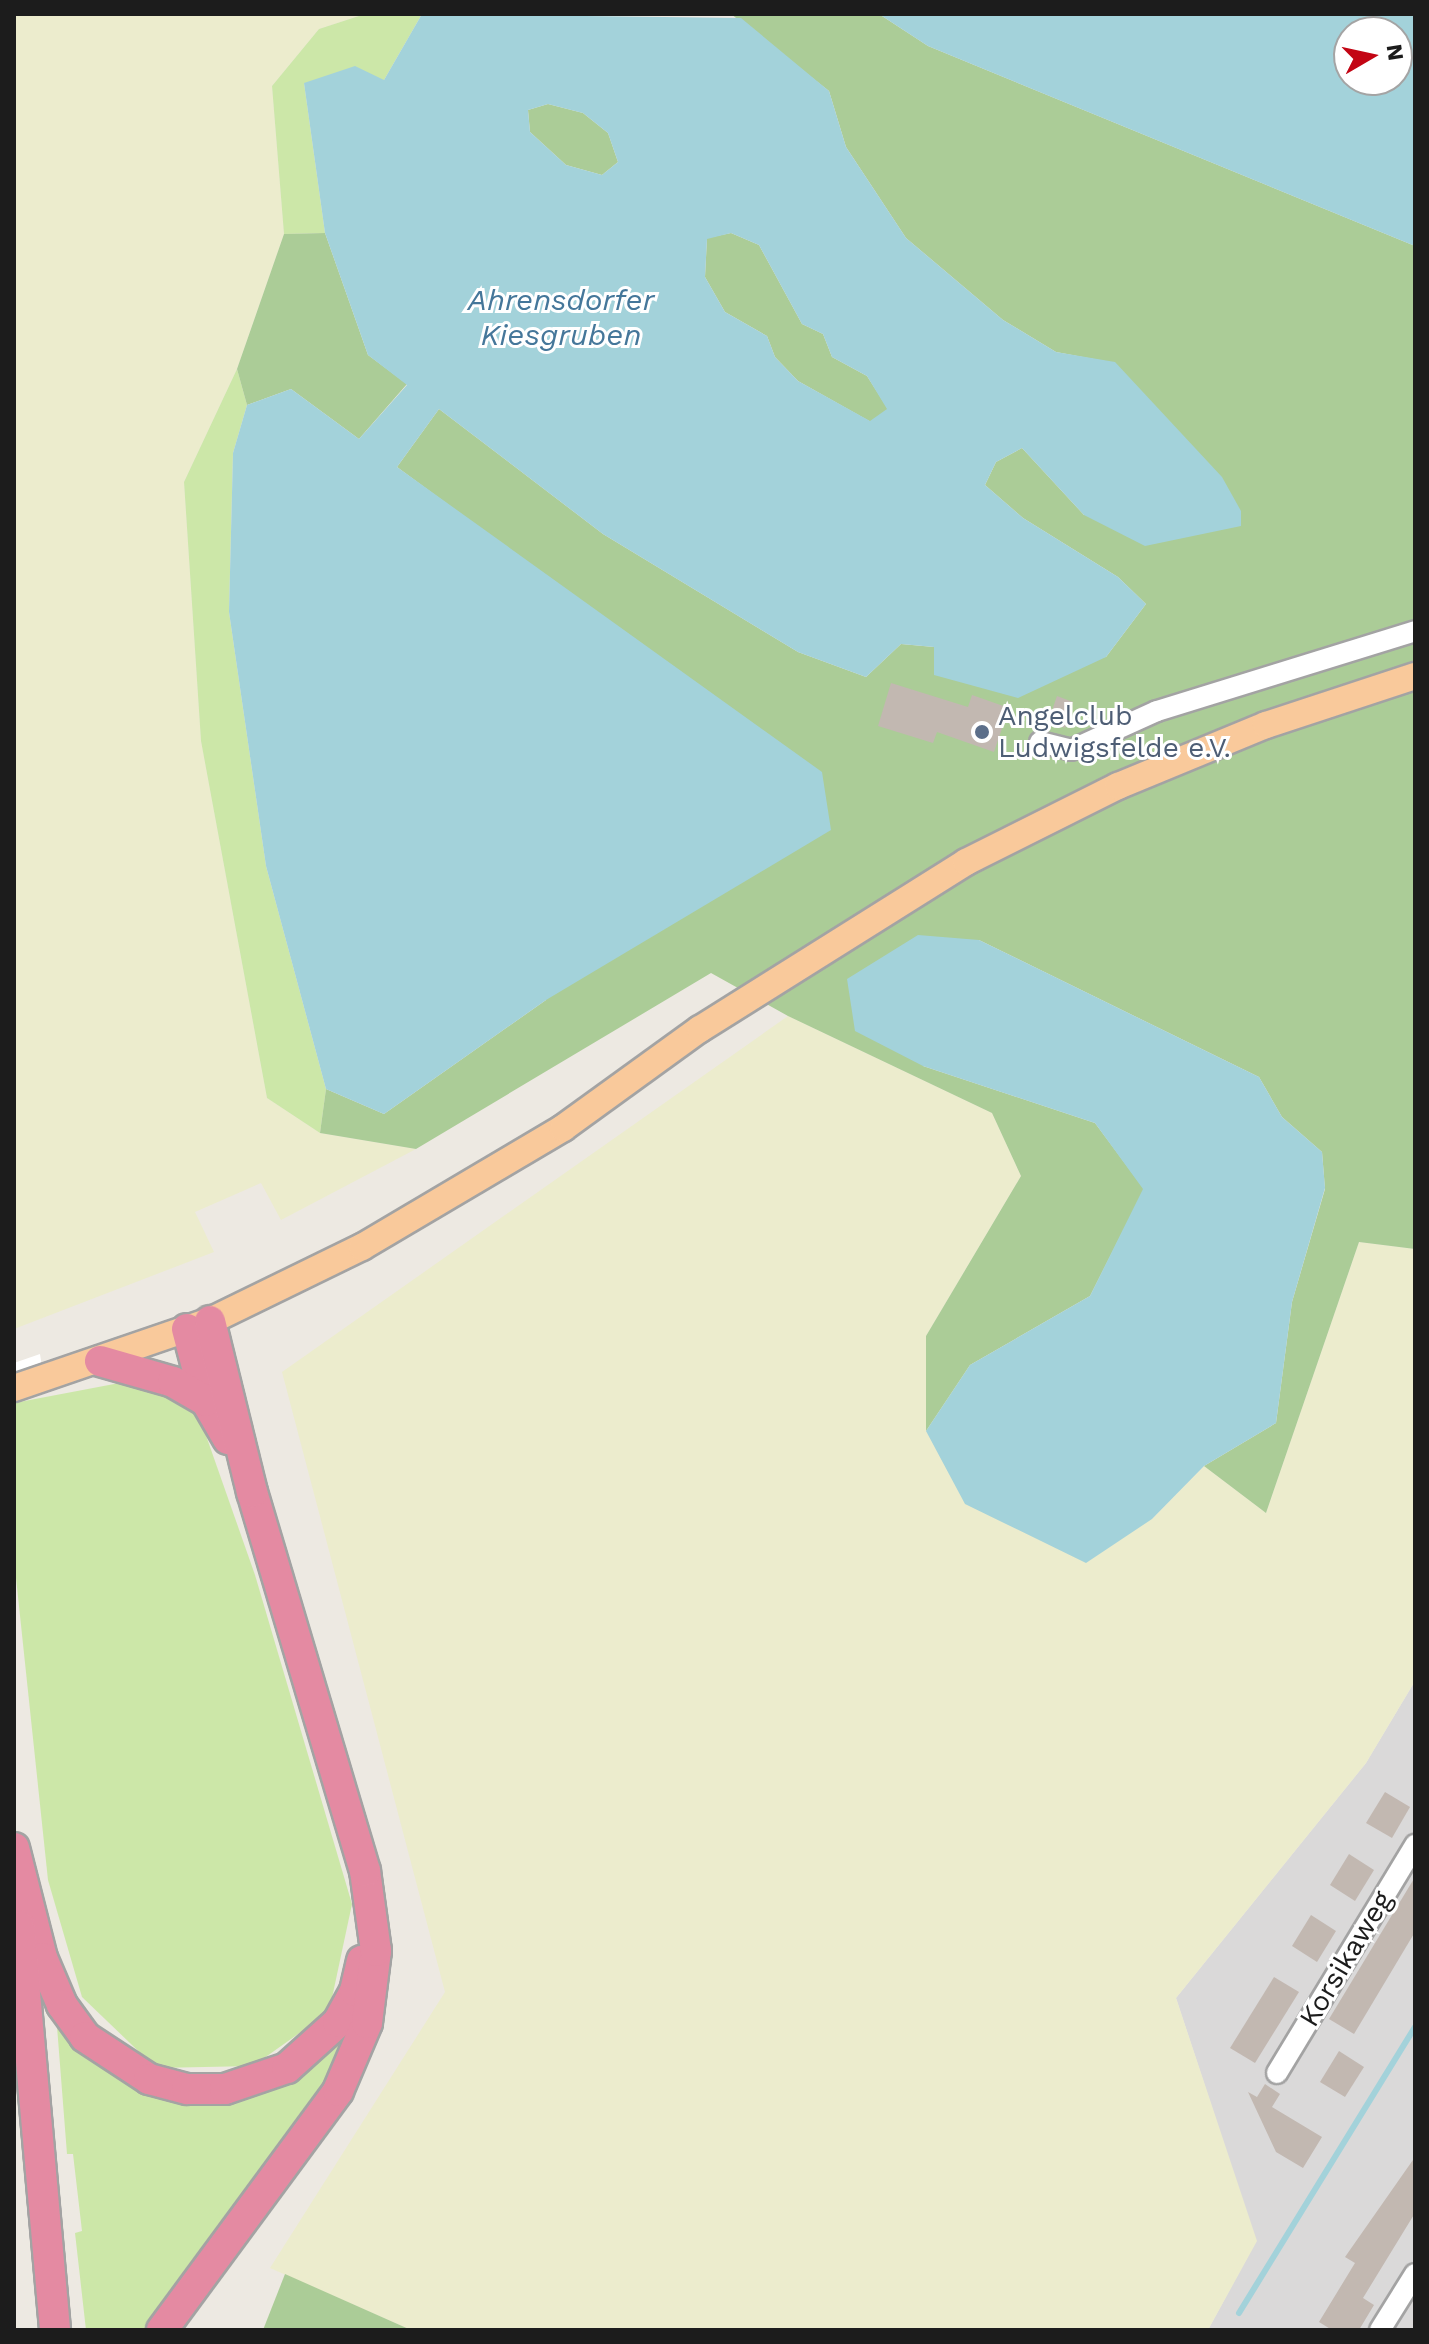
<!DOCTYPE html>
<style>
body{margin:0}
#map{position:relative;width:1429px;height:2344px;overflow:hidden;background:#ede9e2;font-family:"Work Sans",sans-serif}
div>[style]{position:absolute}
.residential>*{inset:0;background:#dad9d9}
.farmland>*{inset:0;background:#ececcd}
.grass>*{inset:0;background:#cce7a8}
.forest>*{inset:0;background:#abcc97}
.water>*{inset:0;background:#a3d2da}
.pier>*{inset:0;background:#fff}
.stream>*{height:6px;margin:-3px;padding:0 3px;transform-origin:3px;border-radius:3px;background:#a3d2da}
.building>*{inset:0;background:#c2b8b1}
.roads{filter:drop-shadow(2px 0 #a3a3a3) drop-shadow(-2px 0 #a3a3a3) drop-shadow(0 2px #a3a3a3) drop-shadow(0 -2px #a3a3a3)}
.minor>*{height:20px;margin:-10px;padding:0 10px;transform-origin:10px;border-radius:10px;background:#fff}
.major>*{height:26px;margin:-13px;padding:0 13px;transform-origin:13px;border-radius:13px;background:#f9c99b}
.highway>*{height:30px;margin:-15px;padding:0 15px;transform-origin:15px;border-radius:15px;background:#e48aa2}
.dots>*{width:22px;height:22px;translate:-50% -50%;box-sizing:border-box;border:4px solid #fff;border-radius:50%}
span{translate:-50% -50%;white-space:nowrap;text-align:center;line-height:1.15;-webkit-text-stroke:6px #fff;paint-order:stroke}
.service-label{font-size:28px;color:#4e5e75}
.left{translate:0 -50%;text-align:left}
.street-label{font-size:28px;color:#1c1c1c}
.water-label{font-size:30px;color:#45779a;font-style:italic}
.frame{position:absolute;inset:0;border:16px solid #1c1c1c;pointer-events:none}
.north{position:absolute;left:1333px;top:16px;width:80px;height:80px;box-sizing:border-box;background:#fff;border:2px solid #a4a4a4;border-radius:50%;rotate:81deg;font-size:22px;font-weight:700;line-height:32px;text-align:center;color:#1c1c1c}
.north::after{content:'';display:block;margin:auto;width:28px;height:36px;background:#c30514;clip-path:polygon(50% 0,100% 100%,50% 72%,0 100%)}
</style>
<div id="map">
<div class="residential">
<i style="clip-path:polygon(1415px 1681px,1415px 2330px,1208px 2330px,1256px 2241px,1176px 1998px,1366px 1763px)"></i>
</div>
<div class="farmland">
<i style="clip-path:polygon(14px 14px,365px 14px,319px 29px,272px 86px,284px 234px,237px 369px,184px 482px,201px 741px,267px 1098px,320px 1133px,416px 1149px,281px 1220px,261px 1183px,195px 1212px,214px 1252px,14px 1329px)"></i>
<i style="clip-path:polygon(788px 1016px,992px 1113px,1021px 1176px,926px 1336px,1152px 1519px,1204px 1466px,1266px 1513px,1359px 1242px,1415px 1249px,1415px 1681px,1366px 1763px,1176px 1998px,1257px 2241px,1208px 2330px,411px 2330px,270px 2268px,445px 1992px,282px 1372px)"></i>
</div>
<div class="grass">
<i style="clip-path:polygon(365px 14px,422px 14px,384px 80px,304px 83px,325px 233px,284px 234px,272px 86px,319px 29px)"></i>
<i style="clip-path:polygon(237px 369px,247px 405px,233px 453px,229px 612px,266px 866px,326px 1089px,320px 1133px,267px 1098px,201px 741px,184px 482px)"></i>
<i style="clip-path:polygon(130px 1381px,196px 1407px,255px 1575px,352px 1904px,329px 2012px,253px 2066px,156px 2068px,82px 1997px,48px 1880px,14px 1559px,14px 1403px)"></i>
<i style="clip-path:polygon(55px 2001px,80px 2039px,245px 2097px,271px 2090px,311px 2068px,350px 2025px,344px 2064px,151px 2330px,86px 2330px,75px 2233px,82px 2231px,73px 2154px,67px 2154px)"></i>
</div>
<div class="forest">
<i style="clip-path:polygon(731px 14px,879px 14px,928px 46px,1415px 246px,1415px 1249px,1359px 1242px,1266px 1513px,1204px 1466px,1276px 1423px,1292px 1302px,1325px 1189px,1322px 1152px,1282px 1117px,1259px 1077px,979px 940px,923px 1066px,1095px 1123px,1144px 1189px,1090px 1296px,970px 1365px,926px 1431px,926px 1336px,1021px 1176px,992px 1113px,788px 1016px,711px 973px,416px 1149px,320px 1133px,326px 1089px,384px 1114px,546px 1000px,586px 606px,397px 467px,439px 409px,603px 534px,798px 652px,866px 677px,901px 644px,934px 647px,934px 675px,1106px 657px,1146px 604px,1118px 577px,1023px 518px,985px 485px,996px 462px,1022px 448px,1084px 515px,1149px 403px,1115px 363px,1056px 352px,1003px 320px,906px 238px,846px 147px,829px 91px)"></i>
<i style="clip-path:polygon(548px 104px,583px 113px,608px 133px,618px 162px,602px 175px,566px 165px,530px 132px,528px 110px)"></i>
<i style="clip-path:polygon(325px 233px,368px 355px,407px 384px,359px 439px,291px 389px,247px 405px,237px 369px,284px 234px)"></i>
<i style="clip-path:polygon(731px 233px,759px 245px,802px 324px,823px 334px,832px 357px,867px 376px,888px 409px,871px 422px,798px 381px,775px 357px,767px 336px,725px 312px,705px 277px,707px 238px)"></i>
<i style="clip-path:polygon(285px 2274px,411px 2330px,263px 2330px)"></i>
</div>
<div class="water">
<i style="clip-path:polygon(evenodd,422px 14px,741px 18px,829px 91px,846px 147px,906px 238px,1003px 320px,1056px 352px,1115px 362px,1222px 477px,1241px 511px,1241px 526px,1145px 546px,1084px 515px,1022px 448px,996px 462px,985px 485px,1023px 518px,1118px 577px,1146px 604px,1106px 657px,1018px 698px,934px 675px,934px 647px,901px 644px,866px 677px,798px 652px,603px 534px,439px 409px,397px 467px,822px 772px,831px 830px,546px 1000px,384px 1114px,326px 1089px,266px 866px,229px 612px,233px 453px,247px 405px,291px 389px,359px 439px,407px 385px,368px 355px,325px 233px,304px 83px,355px 66px,384px 80px,422px 14px,548px 104px,583px 113px,608px 133px,618px 162px,602px 175px,566px 165px,530px 132px,528px 110px,548px 104px,422px 14px,731px 233px,759px 245px,802px 324px,823px 334px,832px 357px,867px 376px,887px 409px,870px 421px,798px 381px,775px 357px,767px 336px,725px 312px,705px 277px,707px 239px,731px 233px)"></i>
<i style="clip-path:polygon(evenodd,879px 14px,1415px 14px,1415px 246px,928px 46px,879px 14px,1349px 32px,1397px 32px,1397px 80px,1349px 80px,1349px 32px)"></i>
<i style="clip-path:polygon(918px 935px,979px 940px,1259px 1077px,1282px 1117px,1322px 1152px,1325px 1188px,1292px 1302px,1276px 1423px,1204px 1466px,1152px 1519px,1086px 1563px,965px 1504px,926px 1431px,970px 1365px,1090px 1296px,1143px 1189px,1095px 1123px,923px 1066px,855px 1031px,847px 979px)"></i>
</div>
<div class="pier">
<i style="clip-path:polygon(40px 1354px,46px 1393px,14px 1403px,14px 1363px)"></i>
</div>
<div class="stream">
<i style="left:1239px;top:2313px;width:336px;rotate:-58.4deg"></i>
</div>
<div class="building">
<i style="clip-path:polygon(891px 683px,968px 707px,972px 695px,1009px 708px,994px 752px,937px 732px,933px 743px,878px 726px)"></i>
<i style="clip-path:polygon(1057px 696px,1073px 702px,1065px 728px,1048px 722px)"></i>
<i style="clip-path:polygon(1385px 1792px,1410px 1807px,1392px 1838px,1366px 1823px)"></i>
<i style="clip-path:polygon(1349px 1854px,1374px 1870px,1355px 1901px,1330px 1885px)"></i>
<i style="clip-path:polygon(1415px 1877px,1415px 1932px,1354px 2034px,1329px 2019px)"></i>
<i style="clip-path:polygon(1311px 1915px,1336px 1931px,1317px 1962px,1292px 1946px)"></i>
<i style="clip-path:polygon(1274px 1977px,1299px 1992px,1255px 2063px,1230px 2048px)"></i>
<i style="clip-path:polygon(1339px 2051px,1364px 2067px,1345px 2097px,1320px 2082px)"></i>
<i style="clip-path:polygon(1265px 2084px,1280px 2094px,1272px 2107px,1322px 2137px,1303px 2168px,1276px 2152px,1248px 2092px,1257px 2097px)"></i>
<i style="clip-path:polygon(1415px 2157px,1415px 2213px,1363px 2298px,1374px 2305px,1359px 2330px,1332px 2330px,1319px 2322px,1355px 2263px,1345px 2257px)"></i>
</div>
<div class="roads">
<div class="minor">
<i style="left:1040px;top:742px;width:32px;rotate:14deg"></i>
<i style="left:1071px;top:750px;width:94px;rotate:-24.4deg"></i>
<i style="left:1157px;top:711px;width:270px;rotate:-17.2deg"></i>
<i style="left:1277px;top:2073px;width:267px;rotate:-58.8deg"></i>
<i style="left:1380px;top:2330px;width:66px;rotate:-58deg"></i>
</div>
<div class="major">
<i style="left:14px;top:1388px;width:207px;rotate:-18.9deg"></i>
<i style="left:210px;top:1321px;width:169px;rotate:-26deg"></i>
<i style="left:362px;top:1247px;width:234px;rotate:-30.6deg"></i>
<i style="left:563px;top:1128px;width:169px;rotate:-35.9deg"></i>
<i style="left:700px;top:1029px;width:314px;rotate:-32.1deg"></i>
<i style="left:966px;top:862px;width:170px;rotate:-26.6deg"></i>
<i style="left:1118px;top:786px;width:160px;rotate:-22.4deg"></i>
<i style="left:1266px;top:725px;width:157px;rotate:-18.2deg"></i>
</div>
<div class="highway">
<i style="left:187px;top:1329px;width:74px;rotate:75.2deg"></i>
<i style="left:206px;top:1401px;width:44px;rotate:59.9deg"></i>
<i style="left:100px;top:1361px;width:76px;rotate:16deg"></i>
<i style="left:173px;top:1382px;width:38px;rotate:30deg"></i>
<i style="left:14px;top:1848px;width:114px;rotate:75.7deg"></i>
<i style="left:42px;top:1958px;width:51px;rotate:66.9deg"></i>
<i style="left:62px;top:2005px;width:39px;rotate:54deg"></i>
<i style="left:85px;top:2037px;width:77px;rotate:33.3deg"></i>
<i style="left:149px;top:2079px;width:39px;rotate:15deg"></i>
<i style="left:187px;top:2089px;width:38px"></i>
<i style="left:225px;top:2089px;width:65px;rotate:-18.7deg"></i>
<i style="left:287px;top:2068px;width:69px;rotate:-42deg"></i>
<i style="left:338px;top:2022px;width:35px;rotate:-61deg"></i>
<i style="left:355px;top:1991px;width:31px;rotate:-77deg"></i>
<i style="left:19px;top:1926px;width:406px;rotate:84.9deg"></i>
<i style="left:162px;top:2330px;width:297px;rotate:-53.6deg"></i>
<i style="left:338px;top:2091px;width:74px;rotate:-66.9deg"></i>
<i style="left:367px;top:2023px;width:73px;rotate:-82.9deg"></i>
<i style="left:376px;top:1951px;width:81px;rotate:-97.8deg"></i>
<i style="left:365px;top:1871px;width:395px;rotate:-106.6deg"></i>
<i style="left:252px;top:1492px;width:176px;rotate:-103.8deg"></i>
</div>
</div>
<div class="dots">
<i style="left:982px;top:732px;background:#5c6f8a"></i>
</div>
<div class="service-label">
<span class="left" style="left:998px;top:732px">Angelclub<br>Ludwigsfelde e.V.</span>
</div>
<div class="street-label">
<span style="left:1346px;top:1959px;rotate:-59deg">Korsikaweg</span>
</div>
<div class="water-label">
<span style="left:561px;top:317px">Ahrensdorfer<br>Kiesgruben</span>
</div>
<div class="frame"></div>
<div class="north">N</div>
</div>
